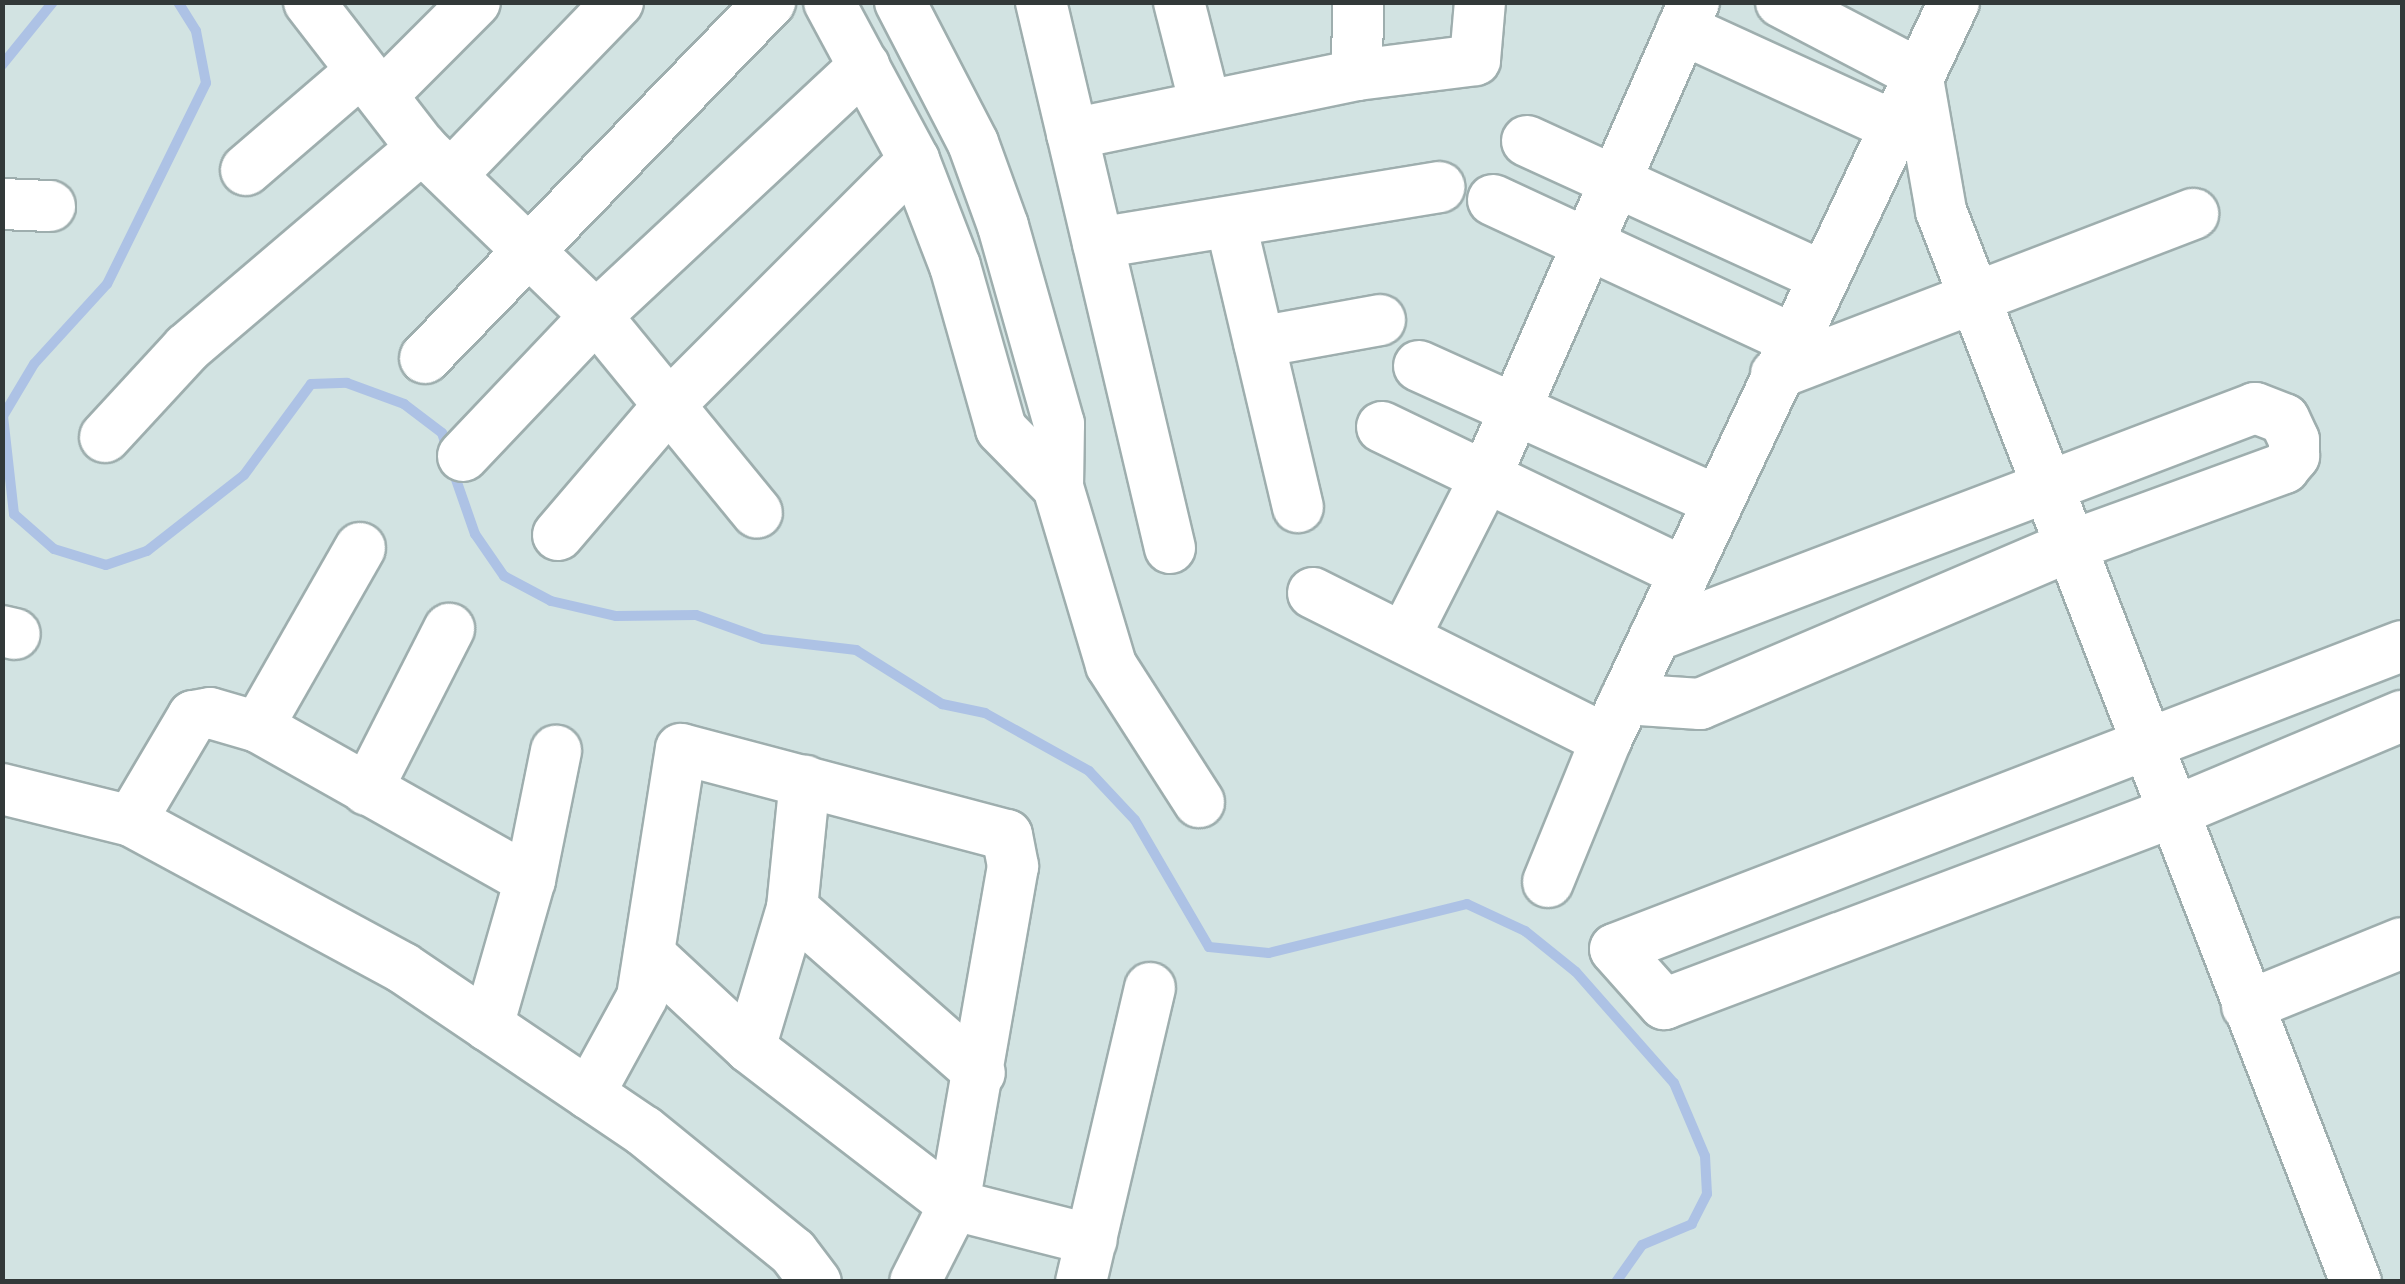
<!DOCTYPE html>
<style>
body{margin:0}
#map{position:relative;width:2405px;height:1284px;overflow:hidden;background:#d2e3e2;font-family:Arial,sans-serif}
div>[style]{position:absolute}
.stream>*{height:10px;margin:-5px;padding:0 5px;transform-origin:5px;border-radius:5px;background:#adc2e5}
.roads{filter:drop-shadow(2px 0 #9eaeae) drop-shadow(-2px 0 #9eaeae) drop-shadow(0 2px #9eaeae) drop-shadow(0 -2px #9eaeae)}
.minor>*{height:50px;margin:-25px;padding:0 25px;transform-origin:25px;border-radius:25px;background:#fff}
span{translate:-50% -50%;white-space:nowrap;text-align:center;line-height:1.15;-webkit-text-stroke:10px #d2e3e2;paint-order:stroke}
.frame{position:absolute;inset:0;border:5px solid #323939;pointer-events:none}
</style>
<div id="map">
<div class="stream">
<i style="left:178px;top:2px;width:34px;rotate:58deg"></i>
<i style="left:196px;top:31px;width:53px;rotate:79.1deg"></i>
<i style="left:206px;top:83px;width:224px;rotate:116.2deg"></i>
<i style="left:107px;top:284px;width:108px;rotate:132.4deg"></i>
<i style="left:34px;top:364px;width:61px;rotate:120.8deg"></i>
<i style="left:3px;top:416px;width:99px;rotate:83.6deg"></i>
<i style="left:14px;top:514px;width:53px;rotate:41.2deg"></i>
<i style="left:54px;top:549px;width:54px;rotate:17.1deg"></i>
<i style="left:106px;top:565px;width:43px;rotate:-18.9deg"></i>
<i style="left:147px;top:551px;width:123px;rotate:-38.1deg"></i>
<i style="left:244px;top:475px;width:113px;rotate:-53.6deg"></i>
<i style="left:311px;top:384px;width:36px;rotate:-2deg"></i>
<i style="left:347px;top:383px;width:61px;rotate:20.2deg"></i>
<i style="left:404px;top:404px;width:48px;rotate:37.3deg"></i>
<i style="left:442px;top:433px;width:20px;rotate:72deg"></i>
<i style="left:2px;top:65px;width:81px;rotate:-51deg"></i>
<i style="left:452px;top:468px;width:70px;rotate:70.8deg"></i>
<i style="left:475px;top:534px;width:51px;rotate:55.4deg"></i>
<i style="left:504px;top:576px;width:53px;rotate:28deg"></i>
<i style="left:551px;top:601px;width:67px;rotate:13deg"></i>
<i style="left:616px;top:616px;width:80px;rotate:-0.7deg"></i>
<i style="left:696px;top:615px;width:71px;rotate:19.7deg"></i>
<i style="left:763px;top:639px;width:94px;rotate:6.7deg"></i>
<i style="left:856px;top:650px;width:102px;rotate:32.1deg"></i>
<i style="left:942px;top:704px;width:44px;rotate:11.8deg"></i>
<i style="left:985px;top:713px;width:119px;rotate:29.1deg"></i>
<i style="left:1089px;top:771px;width:67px;rotate:46.8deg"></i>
<i style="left:1135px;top:820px;width:147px;rotate:59.8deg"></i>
<i style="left:1209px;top:947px;width:60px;rotate:5.7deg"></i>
<i style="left:1269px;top:953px;width:204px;rotate:-13.9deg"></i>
<i style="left:1467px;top:904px;width:64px;rotate:25deg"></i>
<i style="left:1525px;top:931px;width:65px;rotate:38.8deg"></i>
<i style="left:1576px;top:972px;width:148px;rotate:48.6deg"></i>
<i style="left:1674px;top:1083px;width:79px;rotate:67deg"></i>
<i style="left:1705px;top:1156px;width:38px;rotate:87deg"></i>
<i style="left:1707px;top:1194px;width:34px;rotate:117deg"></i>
<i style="left:1692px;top:1224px;width:54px;rotate:157.2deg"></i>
<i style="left:1642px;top:1245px;width:45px;rotate:125.1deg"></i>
</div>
<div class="roads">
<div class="minor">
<i style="left:309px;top:2px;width:185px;rotate:52.3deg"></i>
<i style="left:422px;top:148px;width:242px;rotate:44deg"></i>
<i style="left:596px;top:316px;width:254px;rotate:50.7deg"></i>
<i style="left:829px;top:2px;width:179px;rotate:61.7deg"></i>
<i style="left:914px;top:160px;width:114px;rotate:68.9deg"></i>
<i style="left:955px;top:266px;width:169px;rotate:74.2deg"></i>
<i style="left:1001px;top:429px;width:81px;rotate:45.5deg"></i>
<i style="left:900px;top:2px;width:159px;rotate:62.6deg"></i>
<i style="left:973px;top:143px;width:88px;rotate:70.1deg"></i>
<i style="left:1003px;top:226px;width:206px;rotate:74.2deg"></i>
<i style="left:1059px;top:424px;width:63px;rotate:90.9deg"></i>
<i style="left:1058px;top:487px;width:186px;rotate:73.4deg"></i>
<i style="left:1111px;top:665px;width:163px;rotate:57.3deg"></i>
<i style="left:1041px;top:2px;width:561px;rotate:76.71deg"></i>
<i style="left:1179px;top:2px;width:105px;rotate:75.7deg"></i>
<i style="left:1781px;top:2px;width:153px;rotate:27.6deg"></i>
<i style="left:1917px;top:73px;width:140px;rotate:80.1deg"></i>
<i style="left:1941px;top:211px;width:1149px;rotate:68.82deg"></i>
<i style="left:1682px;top:29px;width:231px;rotate:24.6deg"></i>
<i style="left:1357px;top:75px;width:73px;rotate:-89.2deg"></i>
<i style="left:383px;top:94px;width:130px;rotate:-45deg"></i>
<i style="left:1072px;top:134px;width:291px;rotate:-11.7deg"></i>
<i style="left:1357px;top:75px;width:119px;rotate:-7.2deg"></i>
<i style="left:1475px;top:60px;width:58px;rotate:-85.1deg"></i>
<i style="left:1527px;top:141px;width:324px;rotate:24.6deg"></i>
<i style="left:246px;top:170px;width:152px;rotate:-40.7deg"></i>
<i style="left:452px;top:174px;width:239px;rotate:-46deg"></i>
<i style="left:1493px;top:200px;width:331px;rotate:24.9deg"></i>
<i style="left:2px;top:204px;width:48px;rotate:2.4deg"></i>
<i style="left:1231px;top:224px;width:291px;rotate:76.7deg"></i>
<i style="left:1098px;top:243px;width:346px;rotate:-9.3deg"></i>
<i style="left:1259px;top:342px;width:123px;rotate:-10.3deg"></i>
<i style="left:425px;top:358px;width:496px;rotate:-45.9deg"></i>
<i style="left:1419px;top:366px;width:328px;rotate:24.3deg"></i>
<i style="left:1776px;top:374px;width:447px;rotate:-21deg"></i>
<i style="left:1382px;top:427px;width:336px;rotate:25.7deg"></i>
<i style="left:105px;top:437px;width:121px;rotate:-47.3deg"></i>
<i style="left:187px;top:348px;width:309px;rotate:-40.4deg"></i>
<i style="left:463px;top:456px;width:193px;rotate:-46.5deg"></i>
<i style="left:596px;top:316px;width:367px;rotate:-43deg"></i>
<i style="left:558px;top:535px;width:170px;rotate:-49.5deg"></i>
<i style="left:668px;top:406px;width:348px;rotate:-45deg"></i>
<i style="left:360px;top:548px;width:206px;rotate:119.7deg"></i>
<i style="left:258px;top:727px;width:312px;rotate:29.4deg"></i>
<i style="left:1313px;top:593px;width:328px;rotate:26.6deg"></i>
<i style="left:2px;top:631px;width:13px;rotate:13deg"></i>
<i style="left:1404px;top:638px;width:179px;rotate:-63.1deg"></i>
<i style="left:1485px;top:478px;width:520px;rotate:-66.29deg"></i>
<i style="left:2402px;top:646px;width:843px;rotate:158.94deg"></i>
<i style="left:1615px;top:949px;width:74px;rotate:48.3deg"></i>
<i style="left:1664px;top:1004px;width:542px;rotate:-20.64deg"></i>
<i style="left:2171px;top:813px;width:251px;rotate:-22.8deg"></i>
<i style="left:1625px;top:699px;width:75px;rotate:3.8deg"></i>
<i style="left:1700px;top:704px;width:405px;rotate:-23.1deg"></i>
<i style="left:2073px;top:545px;width:225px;rotate:-20deg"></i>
<i style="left:2284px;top:468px;width:16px;rotate:-50deg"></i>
<i style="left:2294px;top:456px;width:16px;rotate:-90deg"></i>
<i style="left:2294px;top:440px;width:23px;rotate:-115deg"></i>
<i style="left:2284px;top:419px;width:31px;rotate:-159deg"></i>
<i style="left:2255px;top:408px;width:642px;rotate:159.19deg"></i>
<i style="left:2px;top:789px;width:133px;rotate:13.9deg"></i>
<i style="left:131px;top:821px;width:309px;rotate:28.4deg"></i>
<i style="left:403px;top:968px;width:291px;rotate:34.1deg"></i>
<i style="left:644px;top:1131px;width:192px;rotate:39.1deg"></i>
<i style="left:793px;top:1252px;width:38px;rotate:53deg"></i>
<i style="left:367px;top:790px;width:181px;rotate:-63deg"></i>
<i style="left:131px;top:821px;width:122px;rotate:-59.4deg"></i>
<i style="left:193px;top:716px;width:17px;rotate:-10deg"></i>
<i style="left:210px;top:713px;width:50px;rotate:16.3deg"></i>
<i style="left:1548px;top:882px;width:153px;rotate:-67.8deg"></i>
<i style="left:1606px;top:740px;width:816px;rotate:-64.75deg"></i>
<i style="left:792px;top:908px;width:250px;rotate:41.3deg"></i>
<i style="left:649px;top:954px;width:138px;rotate:42.9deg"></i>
<i style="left:750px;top:1048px;width:257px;rotate:37.6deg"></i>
<i style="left:954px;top:1205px;width:142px;rotate:14.2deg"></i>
<i style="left:2247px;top:1006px;width:167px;rotate:-22.1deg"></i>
<i style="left:488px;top:1026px;width:152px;rotate:-74deg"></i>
<i style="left:530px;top:880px;width:132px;rotate:-78.6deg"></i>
<i style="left:750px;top:1048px;width:146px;rotate:-73.3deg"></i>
<i style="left:792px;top:908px;width:128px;rotate:-84.2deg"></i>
<i style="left:589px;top:1094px;width:111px;rotate:-61.3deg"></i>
<i style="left:642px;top:997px;width:251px;rotate:-81.1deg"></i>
<i style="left:681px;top:749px;width:337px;rotate:14.8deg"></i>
<i style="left:1007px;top:835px;width:32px;rotate:79deg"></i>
<i style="left:1013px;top:866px;width:344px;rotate:99.9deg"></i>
<i style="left:954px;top:1205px;width:86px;rotate:116.9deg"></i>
<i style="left:1081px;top:1282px;width:302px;rotate:-76.8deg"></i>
</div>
</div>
<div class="frame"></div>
</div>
